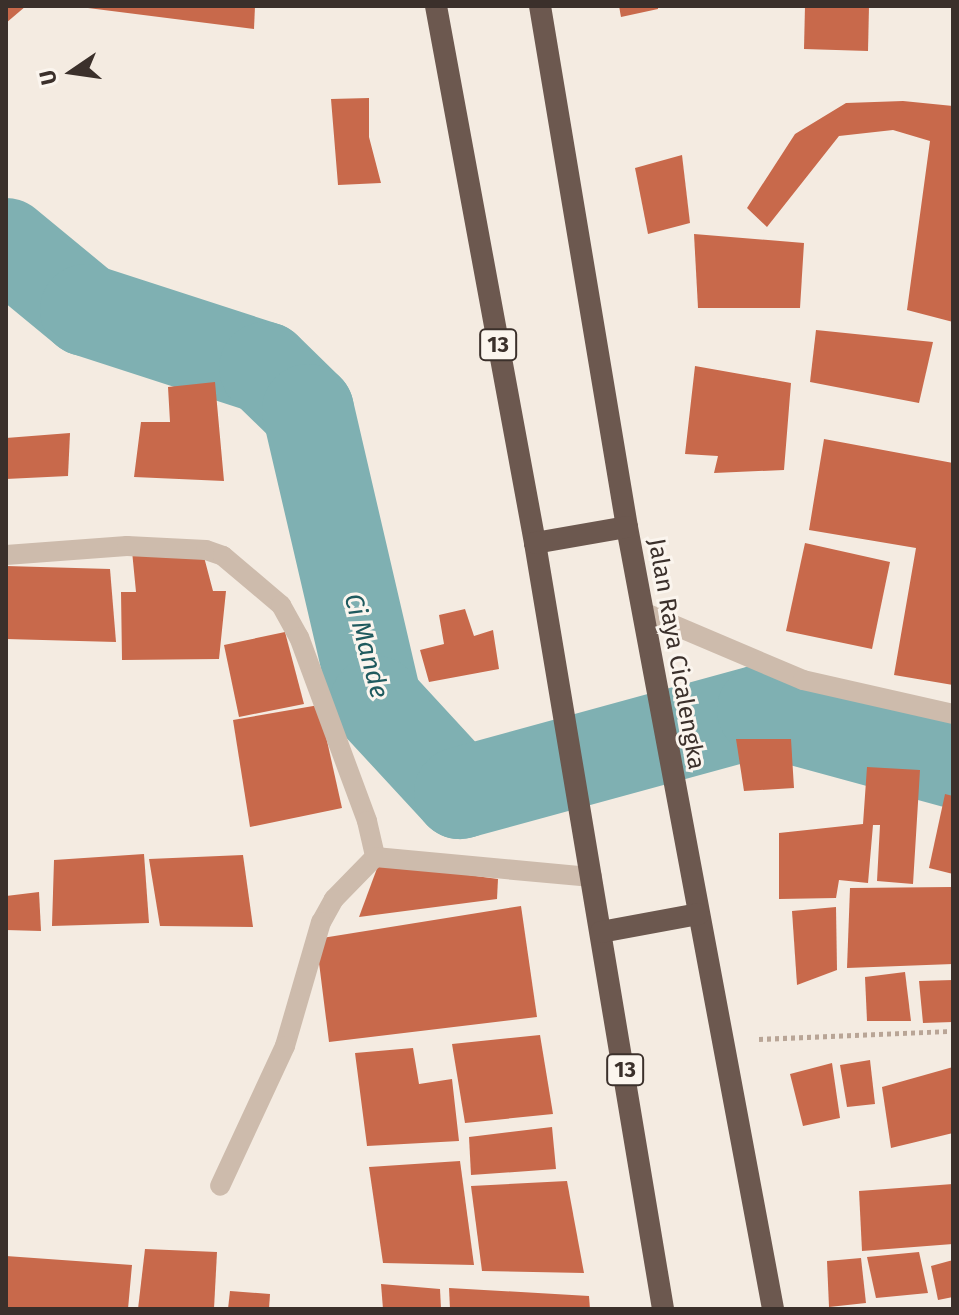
<!DOCTYPE html>
<style>
body{margin:0}
#map{position:relative;width:959px;height:1315px;overflow:hidden;background:#f4ebe1;font-family:"Fira Sans",sans-serif}
div>[style]{position:absolute}
.river>*{height:92px;margin:-46px;padding:0 46px;transform-origin:46px;border-radius:46px;background:#7fb0b2}
.building>*{inset:0;background:#c8694b}
.path>*{height:5px;margin-top:-2.5px;transform-origin:0;background:repeating-linear-gradient(90deg,#b9a596 0 4px,transparent 0 8px)}
.minor>*{height:20px;margin:-10px;padding:0 10px;transform-origin:10px;border-radius:10px;background:#cdbbac}
.trunk>*{height:22px;margin:-11px;padding:0 11px;transform-origin:11px;border-radius:11px;background:#6c584f}
span{translate:-50% -50%;white-space:nowrap;text-align:center;line-height:1.15;-webkit-text-stroke:6px #fbf5ee;paint-order:stroke}
.shield-label span{padding:2px 6px;background:#fbf5ee;border:2px solid;border-radius:6px;-webkit-text-stroke-width:0}
.shield-label{font-size:22px;color:#3b302b;font-weight:700}
.street-label{font-size:24px;color:#3b302b}
.water-label{font-size:26px;color:#1f5a5e;font-style:italic}
.frame{position:absolute;inset:0;border:8px solid #3b302b;pointer-events:none}
.north{position:absolute;left:32px;top:32px;width:80px;height:80px;-webkit-text-stroke:6px #fbf5ee;paint-order:stroke;rotate:257deg;font-size:22px;font-weight:700;line-height:32px;text-align:center;color:#3b302b}
.north::after{content:'';display:block;margin:auto;width:28px;height:36px;background:#3b302b;clip-path:polygon(50% 0,100% 100%,50% 72%,0 100%)}
</style>
<div id="map">
<div class="river">
<i style="left:6px;top:244px;width:104px;rotate:39.5deg"></i>
<i style="left:86px;top:310px;width:188px;rotate:18deg"></i>
<i style="left:265px;top:368px;width:60px;rotate:44.3deg"></i>
<i style="left:308px;top:410px;width:300px;rotate:76.9deg"></i>
<i style="left:376px;top:702px;width:124px;rotate:47.3deg"></i>
<i style="left:460px;top:793px;width:314px;rotate:-15.3deg"></i>
<i style="left:763px;top:710px;width:197px;rotate:15.3deg"></i>
</div>
<div class="building">
<i style="clip-path:polygon(6px 6px,26px 6px,6px 23px)"></i>
<i style="clip-path:polygon(88px 6px,255px 6px,254px 29px,88px 8px)"></i>
<i style="clip-path:polygon(619px 6px,658px 6px,658px 9px,621px 17px)"></i>
<i style="clip-path:polygon(805px 6px,869px 6px,868px 51px,804px 49px)"></i>
<i style="clip-path:polygon(369px 98px,369px 137px,381px 183px,338px 185px,331px 99px)"></i>
<i style="clip-path:polygon(903px 101px,953px 106px,953px 322px,907px 310px,930px 141px,893px 130px,839px 136px,767px 227px,747px 208px,795px 134px,846px 103px)"></i>
<i style="clip-path:polygon(682px 155px,690px 223px,648px 234px,635px 168px)"></i>
<i style="clip-path:polygon(694px 234px,804px 243px,800px 308px,698px 308px)"></i>
<i style="clip-path:polygon(816px 330px,933px 342px,919px 403px,810px 382px)"></i>
<i style="clip-path:polygon(695px 366px,791px 383px,784px 470px,714px 473px,718px 456px,685px 454px)"></i>
<i style="clip-path:polygon(215px 382px,224px 481px,134px 477px,141px 422px,170px 422px,168px 387px)"></i>
<i style="clip-path:polygon(70px 433px,68px 476px,6px 479px,6px 438px)"></i>
<i style="clip-path:polygon(824px 439px,953px 463px,953px 685px,894px 675px,916px 548px,809px 530px)"></i>
<i style="clip-path:polygon(805px 543px,890px 562px,872px 649px,786px 631px)"></i>
<i style="clip-path:polygon(132px 551px,204px 557px,213px 591px,226px 591px,219px 659px,122px 660px,121px 592px,136px 592px)"></i>
<i style="clip-path:polygon(6px 566px,110px 569px,116px 642px,6px 639px)"></i>
<i style="clip-path:polygon(465px 609px,474px 636px,493px 630px,499px 669px,429px 682px,420px 650px,444px 644px,439px 615px)"></i>
<i style="clip-path:polygon(285px 632px,304px 704px,239px 717px,224px 645px)"></i>
<i style="clip-path:polygon(319px 705px,342px 808px,250px 827px,233px 720px)"></i>
<i style="clip-path:polygon(736px 739px,791px 739px,794px 788px,744px 791px)"></i>
<i style="clip-path:polygon(867px 767px,920px 770px,913px 884px,877px 881px,880px 825px,873px 825px,868px 883px,839px 880px,836px 898px,779px 899px,779px 833px,863px 824px)"></i>
<i style="clip-path:polygon(945px 794px,953px 796px,953px 874px,929px 868px)"></i>
<i style="clip-path:polygon(144px 854px,149px 923px,52px 926px,54px 860px)"></i>
<i style="clip-path:polygon(243px 855px,253px 927px,160px 926px,149px 859px)"></i>
<i style="clip-path:polygon(379px 863px,498px 879px,497px 899px,359px 917px)"></i>
<i style="clip-path:polygon(951px 887px,953px 964px,847px 968px,850px 888px)"></i>
<i style="clip-path:polygon(39px 892px,41px 931px,6px 930px,6px 896px)"></i>
<i style="clip-path:polygon(521px 906px,537px 1017px,329px 1042px,316px 939px)"></i>
<i style="clip-path:polygon(836px 907px,837px 970px,797px 985px,792px 911px)"></i>
<i style="clip-path:polygon(905px 972px,911px 1021px,867px 1021px,865px 977px)"></i>
<i style="clip-path:polygon(953px 980px,953px 1022px,923px 1023px,919px 981px)"></i>
<i style="clip-path:polygon(540px 1035px,553px 1114px,465px 1123px,452px 1044px)"></i>
<i style="clip-path:polygon(413px 1048px,419px 1084px,452px 1079px,459px 1141px,367px 1146px,355px 1053px)"></i>
<i style="clip-path:polygon(870px 1060px,875px 1104px,847px 1107px,840px 1065px)"></i>
<i style="clip-path:polygon(832px 1063px,840px 1118px,803px 1126px,790px 1074px)"></i>
<i style="clip-path:polygon(953px 1067px,953px 1133px,891px 1148px,882px 1087px)"></i>
<i style="clip-path:polygon(552px 1127px,556px 1169px,471px 1175px,469px 1137px)"></i>
<i style="clip-path:polygon(460px 1161px,474px 1265px,383px 1263px,369px 1167px)"></i>
<i style="clip-path:polygon(567px 1181px,584px 1273px,482px 1271px,471px 1186px)"></i>
<i style="clip-path:polygon(953px 1184px,953px 1244px,862px 1251px,859px 1191px)"></i>
<i style="clip-path:polygon(145px 1249px,217px 1252px,214px 1309px,138px 1309px)"></i>
<i style="clip-path:polygon(919px 1252px,928px 1293px,876px 1298px,867px 1257px)"></i>
<i style="clip-path:polygon(6px 1256px,132px 1265px,128px 1309px,6px 1309px)"></i>
<i style="clip-path:polygon(861px 1258px,866px 1303px,829px 1307px,827px 1261px)"></i>
<i style="clip-path:polygon(953px 1260px,953px 1297px,938px 1300px,931px 1266px)"></i>
<i style="clip-path:polygon(381px 1284px,440px 1289px,441px 1309px,383px 1309px)"></i>
<i style="clip-path:polygon(449px 1288px,589px 1296px,590px 1309px,450px 1309px)"></i>
<i style="clip-path:polygon(230px 1291px,270px 1294px,269px 1309px,228px 1309px)"></i>
</div>
<div class="path">
<i style="left:759px;top:1039px;width:194px;rotate:-2.4deg"></i>
</div>
<div class="minor">
<i style="left:6px;top:555px;width:121px;rotate:-4.3deg"></i>
<i style="left:127px;top:546px;width:79px;rotate:2.9deg"></i>
<i style="left:206px;top:550px;width:18px;rotate:19deg"></i>
<i style="left:223px;top:556px;width:76px;rotate:40.2deg"></i>
<i style="left:281px;top:605px;width:37px;rotate:61deg"></i>
<i style="left:299px;top:637px;width:196px;rotate:69.7deg"></i>
<i style="left:367px;top:821px;width:37px;rotate:77deg"></i>
<i style="left:375px;top:857px;width:59px;rotate:134.3deg"></i>
<i style="left:334px;top:899px;width:26px;rotate:119deg"></i>
<i style="left:321px;top:922px;width:129px;rotate:106.2deg"></i>
<i style="left:285px;top:1046px;width:154px;rotate:114.9deg"></i>
<i style="left:643px;top:612px;width:174px;rotate:23deg"></i>
<i style="left:803px;top:680px;width:154px;rotate:12.8deg"></i>
<i style="left:375px;top:857px;width:218px;rotate:5.3deg"></i>
</div>
<div class="trunk">
<i style="left:436px;top:6px;width:546px;rotate:79.55deg"></i>
<i style="left:535px;top:543px;width:777px;rotate:80.51deg"></i>
<i style="left:540px;top:6px;width:528px;rotate:80.52deg"></i>
<i style="left:627px;top:527px;width:796px;rotate:79.42deg"></i>
<i style="left:535px;top:543px;width:93px;rotate:-9.9deg"></i>
<i style="left:601px;top:932px;width:99px;rotate:-10.5deg"></i>
</div>
<div class="shield-label">
<span style="left:498px;top:345px">13</span>
<span style="left:625px;top:1070px">13</span>
</div>
<div class="street-label">
<span style="left:676px;top:654px;rotate:80deg">Jalan Raya Cicalengka</span>
</div>
<div class="water-label">
<span style="left:366px;top:646px;rotate:75deg">Ci Mande</span>
</div>
<div class="frame"></div>
<div class="north">U</div>
</div>
